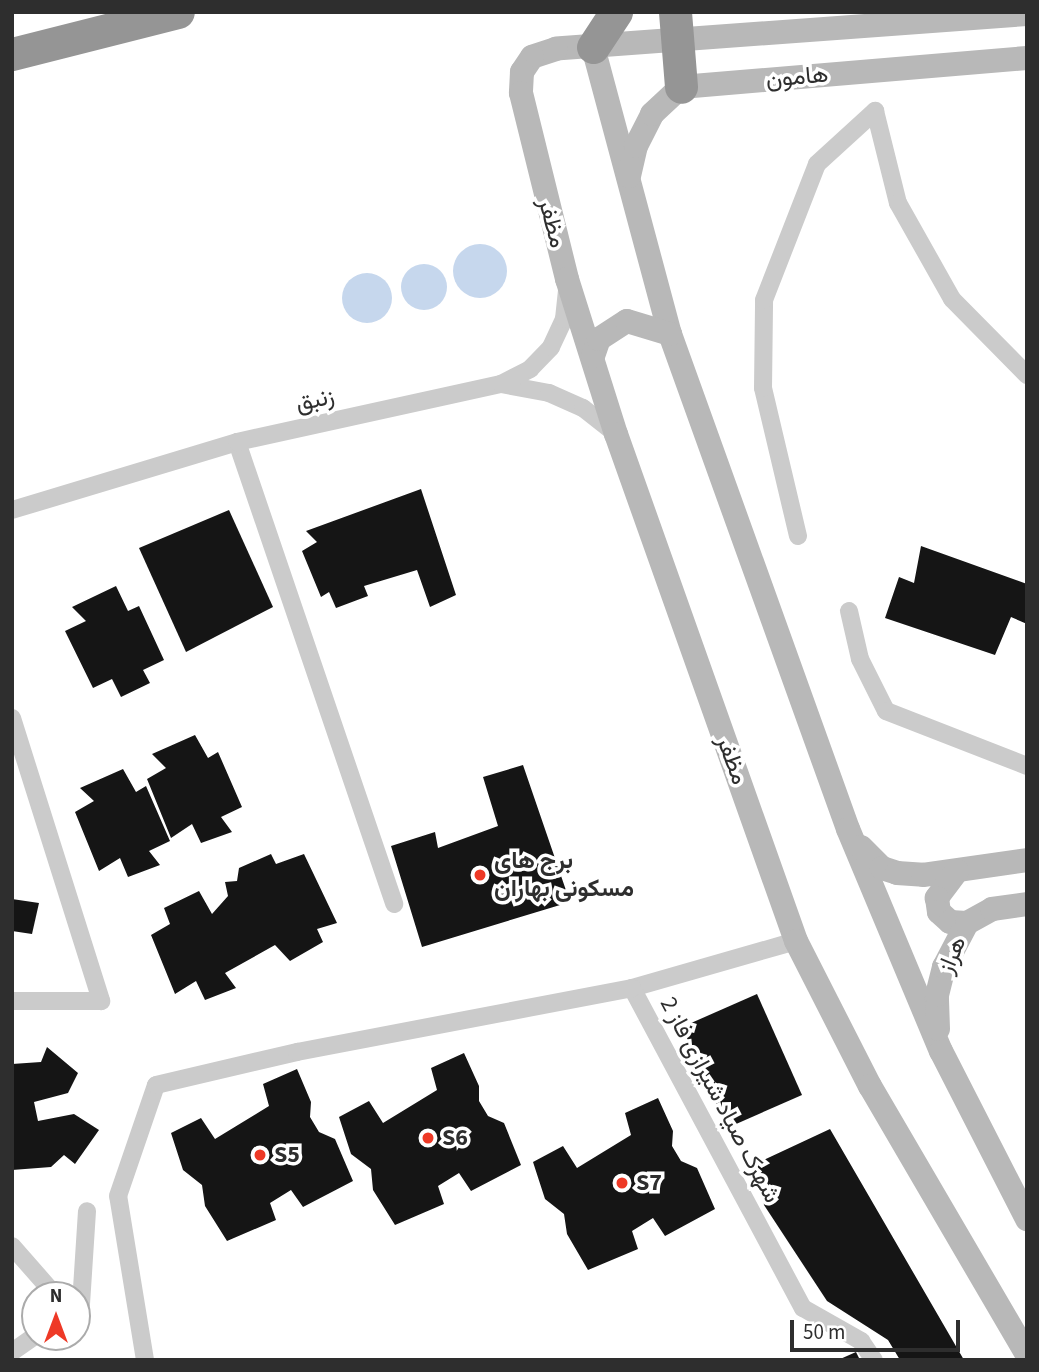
<!DOCTYPE html>
<meta charset="utf-8">
<style>
body{margin:0}
#map{position:relative;width:1039px;height:1372px;overflow:hidden;background:#fff;font-family:"Source Sans 3",Vazirmatn,sans-serif}
div>[style]{position:absolute}
.water>*{inset:0;background:#c6d7ed}
.round{border-radius:50%}
.building>*{inset:0;background:#151515}
.street>*{height:18px;margin:-9px;padding:0 9px;transform-origin:9px;border-radius:9px;background:#cbcbcb}
.secondary>*{height:24px;margin:-12px;padding:0 12px;transform-origin:12px;border-radius:12px;background:#b8b8b8}
.highway>*{height:33px;margin:-16.5px;padding:0 16.5px;transform-origin:16.5px;border-radius:16.5px;background:#959595}
.dots>*{width:19px;height:19px;translate:-50% -50%;box-sizing:border-box;border:4px solid #fff;border-radius:50%}
span{translate:-50% -50%;white-space:nowrap;text-align:center;line-height:1.15;-webkit-text-stroke:7px #fff;paint-order:stroke}
.street-label{font-size:24px;color:#2e2e2e}
.poi-label{font-size:24px;color:#2e2e2e;font-weight:700}
.left{translate:0 -50%;text-align:left}
.frame{position:absolute;inset:0;border:14px solid #2e2e2e;pointer-events:none}
.north{position:absolute;left:21px;top:1281px;width:70px;height:70px;box-sizing:border-box;background:#fff;border:2px solid #ababab;border-radius:50%;rotate:0deg;font-size:19px;font-weight:700;line-height:28px;text-align:center;color:#2e2e2e}
.north::after{content:'';display:block;margin:auto;width:24px;height:32px;background:#ee3926;clip-path:polygon(50% 0,100% 100%,50% 72%,0 100%)}
.scale{position:absolute;left:790px;top:1320px;width:170px;height:32px;box-sizing:border-box;border:4px solid #2e2e2e;border-top:0;padding-left:9px;font-size:21px;line-height:24px;white-space:nowrap;color:#2e2e2e;-webkit-text-stroke:5px #fff;paint-order:stroke}
</style>
<div id="map">
<div class="water">
<i class="round" style="left:453px;top:244px;width:54px;height:54px"></i>
<i class="round" style="left:401px;top:264px;width:46px;height:46px"></i>
<i class="round" style="left:342px;top:273px;width:50px;height:50px"></i>
</div>
<div class="building">
<i style="clip-path:polygon(421px 489px,456px 595px,430px 607px,417px 570px,364px 586px,368px 596px,336px 608px,329px 592px,321px 597px,302px 551px,317px 542px,306px 531px)"></i>
<i style="clip-path:polygon(229px 510px,273px 607px,186px 652px,139px 548px)"></i>
<i style="clip-path:polygon(921px 546px,1027px 584px,1027px 624px,1011px 617px,995px 655px,885px 618px,899px 577px,914px 583px)"></i>
<i style="clip-path:polygon(116px 586px,128px 611px,139px 606px,164px 660px,143px 670px,150px 683px,121px 697px,112px 679px,93px 688px,65px 631px,86px 621px,72px 607px)"></i>
<i style="clip-path:polygon(195px 735px,208px 758px,218px 752px,242px 807px,221px 817px,232px 832px,201px 843px,192px 824px,171px 838px,147px 779px,166px 768px,152px 754px)"></i>
<i style="clip-path:polygon(523px 765px,570px 902px,422px 947px,391px 846px,435px 832px,438px 848px,498px 826px,483px 777px)"></i>
<i style="clip-path:polygon(123px 769px,136px 792px,146px 786px,170px 841px,149px 851px,160px 865px,128px 877px,120px 858px,99px 871px,75px 812px,94px 801px,80px 788px)"></i>
<i style="clip-path:polygon(271px 854px,276px 864px,304px 854px,337px 923px,317px 929px,323px 942px,290px 961px,275px 945px,225px 973px,236px 988px,205px 1000px,196px 981px,175px 994px,151px 935px,170px 924px,164px 908px,199px 891px,212px 914px,228px 896px,225px 882px,237px 881px,239px 868px)"></i>
<i style="clip-path:polygon(12px 899px,39px 903px,32px 934px,12px 931px)"></i>
<i style="clip-path:polygon(757px 994px,802px 1095px,727px 1128px,682px 1027px)"></i>
<i style="clip-path:polygon(47px 1047px,78px 1073px,68px 1093px,34px 1102px,38px 1121px,74px 1114px,99px 1130px,75px 1164px,64px 1155px,51px 1167px,12px 1170px,12px 1064px,41px 1062px)"></i>
<i style="clip-path:polygon(464px 1053px,479px 1086px,479px 1101px,488px 1116px,504px 1123px,521px 1165px,471px 1191px,459px 1173px,438px 1186px,444px 1204px,395px 1225px,373px 1190px,371px 1169px,351px 1154px,339px 1117px,369px 1101px,383px 1123px,437px 1090px,431px 1068px)"></i>
<i style="clip-path:polygon(297px 1069px,311px 1102px,310px 1117px,319px 1132px,335px 1139px,353px 1181px,303px 1207px,291px 1190px,270px 1203px,276px 1220px,227px 1241px,205px 1206px,202px 1185px,183px 1170px,171px 1133px,201px 1118px,215px 1139px,269px 1106px,263px 1084px)"></i>
<i style="clip-path:polygon(658px 1098px,673px 1131px,672px 1146px,681px 1161px,697px 1168px,715px 1209px,665px 1236px,653px 1218px,632px 1231px,638px 1249px,588px 1270px,567px 1234px,564px 1214px,545px 1199px,533px 1162px,563px 1146px,577px 1168px,631px 1135px,625px 1113px)"></i>
<i style="clip-path:polygon(830px 1129px,964px 1360px,900px 1360px,888px 1340px,827px 1301px,764px 1205px,757px 1163px)"></i>
<i style="clip-path:polygon(856px 1352px,860px 1360px,838px 1360px)"></i>
</div>
<div class="street">
<i style="left:501px;top:384px;width:49px;rotate:10.6deg"></i>
<i style="left:549px;top:393px;width:37px;rotate:24deg"></i>
<i style="left:583px;top:408px;width:42px;rotate:38.2deg"></i>
<i style="left:237px;top:442px;width:488px;rotate:71.2deg"></i>
<i style="left:12px;top:510px;width:235px;rotate:-16.8deg"></i>
<i style="left:237px;top:442px;width:270px;rotate:-12.4deg"></i>
<i style="left:501px;top:384px;width:33px;rotate:-27deg"></i>
<i style="left:530px;top:369px;width:30px;rotate:-46deg"></i>
<i style="left:551px;top:347px;width:31px;rotate:-65deg"></i>
<i style="left:564px;top:319px;width:31px;rotate:-84deg"></i>
<i style="left:798px;top:536px;width:152px;rotate:-103.3deg"></i>
<i style="left:763px;top:388px;width:88px;rotate:-89.3deg"></i>
<i style="left:764px;top:300px;width:146px;rotate:-68.7deg"></i>
<i style="left:817px;top:164px;width:79px;rotate:-42.4deg"></i>
<i style="left:875px;top:111px;width:95px;rotate:76deg"></i>
<i style="left:898px;top:203px;width:110px;rotate:60.6deg"></i>
<i style="left:952px;top:299px;width:107px;rotate:45.4deg"></i>
<i style="left:849px;top:611px;width:49px;rotate:77.1deg"></i>
<i style="left:860px;top:659px;width:58px;rotate:63.4deg"></i>
<i style="left:886px;top:711px;width:151px;rotate:21.3deg"></i>
<i style="left:12px;top:718px;width:297px;rotate:72.5deg"></i>
<i style="left:101px;top:1001px;width:89px;rotate:180deg"></i>
<i style="left:796px;top:941px;width:171px;rotate:164deg"></i>
<i style="left:632px;top:988px;width:363px;rotate:61.9deg"></i>
<i style="left:803px;top:1308px;width:67px;rotate:29.6deg"></i>
<i style="left:861px;top:1341px;width:23px;rotate:56deg"></i>
<i style="left:12px;top:1246px;width:65px;rotate:48.7deg"></i>
<i style="left:77px;top:1307px;width:5px;rotate:-37deg"></i>
<i style="left:81px;top:1304px;width:93px;rotate:-86.3deg"></i>
<i style="left:12px;top:1352px;width:28px;rotate:-35deg"></i>
<i style="left:145px;top:1360px;width:166px;rotate:-99.3deg"></i>
<i style="left:118px;top:1196px;width:117px;rotate:-71.1deg"></i>
<i style="left:156px;top:1085px;width:145px;rotate:-13.2deg"></i>
<i style="left:297px;top:1052px;width:341px;rotate:-10.8deg"></i>
</div>
<div class="secondary">
<i style="left:1027px;top:14px;width:472px;rotate:175.8deg"></i>
<i style="left:556px;top:49px;width:25px;rotate:162deg"></i>
<i style="left:532px;top:57px;width:18px;rotate:124deg"></i>
<i style="left:522px;top:72px;width:21px;rotate:93deg"></i>
<i style="left:521px;top:93px;width:192px;rotate:76.1deg"></i>
<i style="left:567px;top:279px;width:163px;rotate:72.5deg"></i>
<i style="left:616px;top:434px;width:538px;rotate:70.45deg"></i>
<i style="left:796px;top:941px;width:163px;rotate:63deg"></i>
<i style="left:870px;top:1086px;width:311px;rotate:59.7deg"></i>
<i style="left:593px;top:47px;width:297px;rotate:75deg"></i>
<i style="left:670px;top:334px;width:526px;rotate:70.22deg"></i>
<i style="left:848px;top:829px;width:241px;rotate:67.3deg"></i>
<i style="left:941px;top:1051px;width:189px;rotate:62.9deg"></i>
<i style="left:629px;top:176px;width:31px;rotate:-77deg"></i>
<i style="left:636px;top:146px;width:36px;rotate:-63deg"></i>
<i style="left:652px;top:114px;width:40px;rotate:-43deg"></i>
<i style="left:681px;top:87px;width:347px;rotate:-4.8deg"></i>
<i style="left:593px;top:356px;width:18px;rotate:-71deg"></i>
<i style="left:599px;top:339px;width:33px;rotate:-33deg"></i>
<i style="left:627px;top:321px;width:45px;rotate:16.8deg"></i>
<i style="left:861px;top:847px;width:30px;rotate:45deg"></i>
<i style="left:882px;top:868px;width:16px;rotate:18deg"></i>
<i style="left:897px;top:873px;width:26px;rotate:4deg"></i>
<i style="left:923px;top:875px;width:105px;rotate:-8.2deg"></i>
<i style="left:957px;top:871px;width:34px;rotate:127deg"></i>
<i style="left:937px;top:898px;width:14px;rotate:82deg"></i>
<i style="left:939px;top:912px;width:15px;rotate:42deg"></i>
<i style="left:950px;top:922px;width:17px;rotate:3deg"></i>
<i style="left:938px;top:1029px;width:34px;rotate:-92deg"></i>
<i style="left:937px;top:995px;width:29px;rotate:-76deg"></i>
<i style="left:944px;top:967px;width:50px;rotate:-62.4deg"></i>
<i style="left:967px;top:923px;width:29px;rotate:-29deg"></i>
<i style="left:992px;top:909px;width:35px;rotate:-8deg"></i>
</div>
<div class="highway">
<i style="left:675px;top:12px;width:75px;rotate:85.4deg"></i>
<i style="left:593px;top:47px;width:42px;rotate:-56.7deg"></i>
<i style="left:12px;top:54px;width:171px;rotate:-14.2deg"></i>
</div>
<div class="dots">
<i style="left:480px;top:875px;background:#ee3926"></i>
<i style="left:428px;top:1138px;background:#ee3926"></i>
<i style="left:260px;top:1155px;background:#ee3926"></i>
<i style="left:622px;top:1183px;background:#ee3926"></i>
</div>
<div class="street-label">
<span style="left:797px;top:77px;rotate:-5deg">هامون</span>
<span style="left:552px;top:223px;rotate:75deg">مظفر</span>
<span style="left:315px;top:400px;rotate:-12deg">زنبق</span>
<span style="left:732px;top:760px;rotate:70deg">مظفر</span>
<span style="left:952px;top:955px;rotate:-67deg">هراز</span>
<span style="left:720px;top:1100px;rotate:62deg">شهرک صیاد شیرازی فاز 2</span>
</div>
<div class="poi-label">
<span class="left" style="left:494px;top:875px">برج های<br>مسکونی بهاران</span>
<span class="left" style="left:442px;top:1138px">S6</span>
<span class="left" style="left:274px;top:1155px">S5</span>
<span class="left" style="left:636px;top:1183px">S7</span>
</div>
<div class="frame"></div>
<div class="north">N</div>
<div class="scale">50 m</div>
</div>
